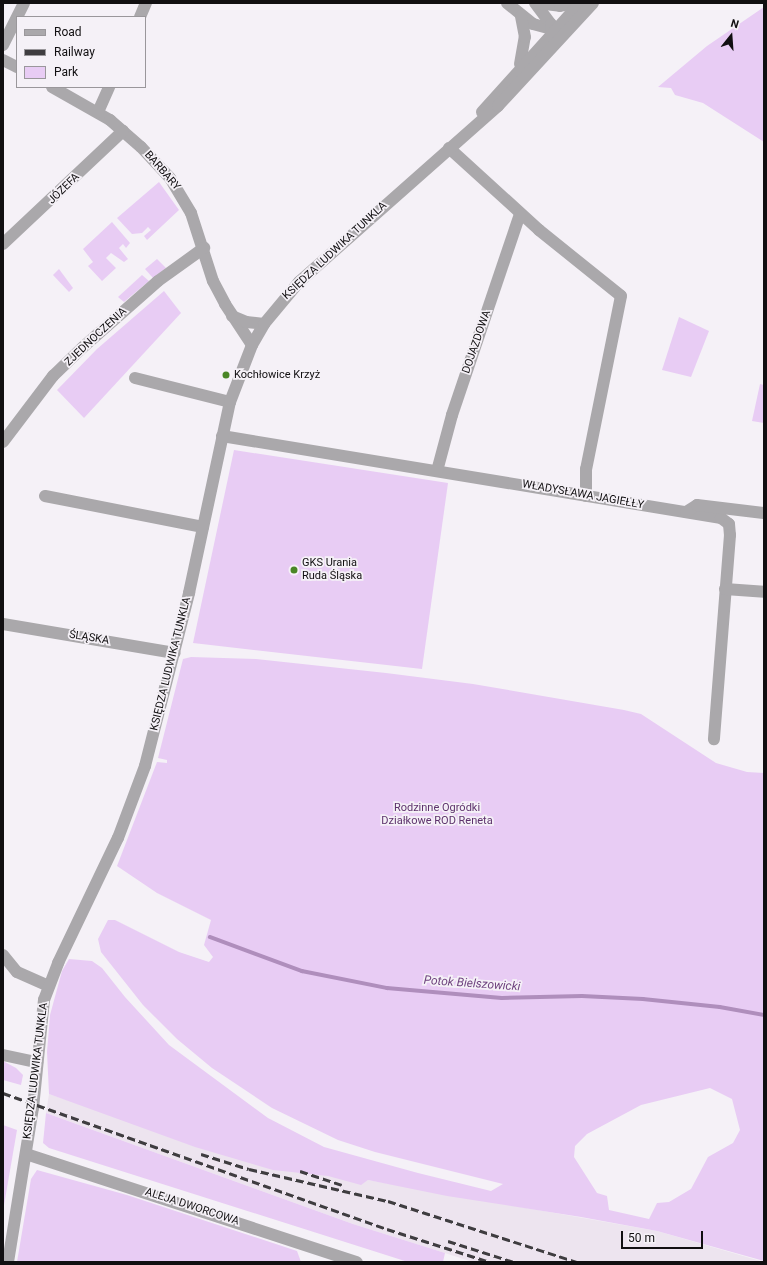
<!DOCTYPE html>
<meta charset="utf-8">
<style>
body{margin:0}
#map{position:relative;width:767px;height:1265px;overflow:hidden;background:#f5f1f7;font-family:Roboto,sans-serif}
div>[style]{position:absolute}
.built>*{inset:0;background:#ede4ef}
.green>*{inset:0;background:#e8ccf4}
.stream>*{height:3.5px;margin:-1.75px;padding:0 1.75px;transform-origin:1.75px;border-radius:1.75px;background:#af8ebc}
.minor>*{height:12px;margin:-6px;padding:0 6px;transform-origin:6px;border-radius:6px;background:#aaa8ab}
.rail>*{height:3px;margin-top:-1.5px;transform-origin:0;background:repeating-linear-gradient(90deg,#3f3d40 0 8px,transparent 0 12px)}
.dots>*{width:11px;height:11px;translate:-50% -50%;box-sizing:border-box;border:2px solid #f5f1f7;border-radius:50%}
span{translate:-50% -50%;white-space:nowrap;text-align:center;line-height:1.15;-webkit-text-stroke:3.5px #f5f1f7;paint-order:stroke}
.street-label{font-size:11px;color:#110f11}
.poi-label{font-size:11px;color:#110f11}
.left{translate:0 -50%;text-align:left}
.park-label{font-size:11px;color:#5d326c}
.water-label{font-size:12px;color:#6e427e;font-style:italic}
.frame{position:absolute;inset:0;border:4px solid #110f11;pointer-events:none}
.legend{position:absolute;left:16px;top:16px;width:130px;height:72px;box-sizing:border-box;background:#f5f1f7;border:1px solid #9a979b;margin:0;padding:5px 7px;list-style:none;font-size:12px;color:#110f11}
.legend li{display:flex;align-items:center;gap:8px;height:20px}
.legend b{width:20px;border:1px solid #9a979b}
.north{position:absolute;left:711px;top:16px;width:40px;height:40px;-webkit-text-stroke:3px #f5f1f7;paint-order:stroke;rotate:17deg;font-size:11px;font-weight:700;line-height:16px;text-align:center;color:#110f11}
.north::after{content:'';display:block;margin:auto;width:14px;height:18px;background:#110f11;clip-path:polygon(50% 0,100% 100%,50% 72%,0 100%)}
.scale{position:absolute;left:621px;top:1231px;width:82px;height:18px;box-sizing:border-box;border:2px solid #110f11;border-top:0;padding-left:5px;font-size:12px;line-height:14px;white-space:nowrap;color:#110f11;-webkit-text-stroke:3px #f5f1f7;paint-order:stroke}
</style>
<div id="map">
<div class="built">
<i style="clip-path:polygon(49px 1094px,112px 1115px,361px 1184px,368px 1180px,657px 1231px,764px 1262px,473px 1262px,353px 1224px,46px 1113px)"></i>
</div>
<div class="green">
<i style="clip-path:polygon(764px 7px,764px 142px,703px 103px,675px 95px,671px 88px,658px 87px,707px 46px)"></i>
<i style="clip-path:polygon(159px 182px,179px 210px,147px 240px,144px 236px,151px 230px,148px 227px,142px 233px,132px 234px,117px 218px)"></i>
<i style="clip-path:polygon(112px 222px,130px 243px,126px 248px,123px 244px,119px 248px,128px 259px,124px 262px,111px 253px,106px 258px,116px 268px,102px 281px,88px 266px,93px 262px,83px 249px)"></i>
<i style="clip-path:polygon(157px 259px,166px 268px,153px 278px,145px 269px)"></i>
<i style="clip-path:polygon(59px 269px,73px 288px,69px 292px,53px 275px)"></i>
<i style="clip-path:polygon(142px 275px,149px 281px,124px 302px,118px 297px)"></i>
<i style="clip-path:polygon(164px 291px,181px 313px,84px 418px,57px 390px,97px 349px)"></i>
<i style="clip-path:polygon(679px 317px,709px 331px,691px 377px,662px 370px)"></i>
<i style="clip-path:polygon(760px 384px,764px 385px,764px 423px,752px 421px)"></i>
<i style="clip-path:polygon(234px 450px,448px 483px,422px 669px,193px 643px)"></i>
<i style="clip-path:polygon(evenodd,191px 657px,256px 659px,386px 673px,473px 684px,624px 710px,641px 714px,716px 763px,747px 772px,764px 773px,764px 1261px,657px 1231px,581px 1217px,447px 1196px,368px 1180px,361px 1185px,328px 1176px,273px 1170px,195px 1147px,49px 1094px,47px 1052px,50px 1015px,62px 971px,69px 959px,92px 961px,102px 968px,125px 997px,169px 1045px,268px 1118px,324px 1147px,418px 1173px,491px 1191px,503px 1184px,375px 1152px,338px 1140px,272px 1108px,212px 1068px,177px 1039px,143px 1005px,101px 952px,98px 939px,108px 920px,115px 920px,179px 952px,209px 962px,213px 957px,204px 945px,211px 920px,157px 893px,117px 866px,157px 762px,167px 763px,167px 760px,158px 758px,183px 659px,191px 657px,710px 1088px,732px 1099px,740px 1130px,733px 1143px,708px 1157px,691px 1189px,669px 1202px,657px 1203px,649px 1219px,609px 1210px,607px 1196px,597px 1193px,574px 1157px,575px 1146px,587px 1134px,641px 1105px,710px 1088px)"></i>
<i style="clip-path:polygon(3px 1061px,16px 1068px,23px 1075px,21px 1085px,3px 1080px)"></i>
<i style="clip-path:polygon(46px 1113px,353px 1224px,445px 1253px,443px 1262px,408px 1262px,49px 1148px,43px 1143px)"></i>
<i style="clip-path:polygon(3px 1125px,17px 1130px,3px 1211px)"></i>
<i style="clip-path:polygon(37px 1170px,127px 1195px,297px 1251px,301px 1262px,17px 1262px,31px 1179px)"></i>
</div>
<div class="stream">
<i style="left:210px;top:937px;width:98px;rotate:20.3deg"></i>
<i style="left:302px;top:971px;width:87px;rotate:11.3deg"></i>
<i style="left:387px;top:988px;width:115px;rotate:5deg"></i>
<i style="left:502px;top:998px;width:80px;rotate:-1.4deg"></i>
<i style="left:582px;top:996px;width:61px;rotate:2.8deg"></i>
<i style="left:643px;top:999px;width:77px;rotate:5.9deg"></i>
<i style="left:720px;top:1007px;width:45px;rotate:10.3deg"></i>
</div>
<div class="minor">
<i style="left:507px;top:3px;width:33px;rotate:39deg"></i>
<i style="left:533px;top:24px;width:27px;rotate:15deg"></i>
<i style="left:535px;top:3px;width:26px;rotate:53deg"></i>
<i style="left:551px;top:24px;width:13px;rotate:86deg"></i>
<i style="left:537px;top:3px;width:23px;rotate:7deg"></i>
<i style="left:560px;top:6px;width:14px;rotate:-12deg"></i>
<i style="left:140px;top:17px;width:15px;rotate:-67deg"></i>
<i style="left:3px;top:45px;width:47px;rotate:-63.4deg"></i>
<i style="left:3px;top:60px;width:16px;rotate:27deg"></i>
<i style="left:520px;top:64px;width:27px;rotate:-80deg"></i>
<i style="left:525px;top:37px;width:21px;rotate:-101deg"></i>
<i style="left:52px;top:87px;width:67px;rotate:29.6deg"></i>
<i style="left:110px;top:120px;width:41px;rotate:41.1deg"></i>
<i style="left:141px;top:147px;width:42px;rotate:46.9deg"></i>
<i style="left:170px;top:178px;width:41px;rotate:59deg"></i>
<i style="left:191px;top:213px;width:71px;rotate:72.1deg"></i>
<i style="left:213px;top:281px;width:26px;rotate:62deg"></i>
<i style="left:225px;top:304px;width:49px;rotate:56.6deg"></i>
<i style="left:98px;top:112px;width:27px;rotate:-66deg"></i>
<i style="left:482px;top:112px;width:147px;rotate:-48deg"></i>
<i style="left:449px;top:148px;width:122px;rotate:42.3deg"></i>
<i style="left:539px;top:230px;width:105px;rotate:38.8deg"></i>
<i style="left:621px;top:296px;width:177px;rotate:101.4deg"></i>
<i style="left:586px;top:469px;width:27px;rotate:90deg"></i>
<i style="left:3px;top:244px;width:165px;rotate:-43.3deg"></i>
<i style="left:232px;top:316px;width:15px;rotate:23deg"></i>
<i style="left:246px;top:322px;width:18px;rotate:6deg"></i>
<i style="left:135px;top:378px;width:98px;rotate:14.2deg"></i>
<i style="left:222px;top:436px;width:506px;rotate:9.33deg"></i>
<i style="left:721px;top:518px;width:10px;rotate:37deg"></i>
<i style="left:729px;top:524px;width:11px;rotate:85deg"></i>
<i style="left:730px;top:535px;width:205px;rotate:94.5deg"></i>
<i style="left:3px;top:442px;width:83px;rotate:-52.9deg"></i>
<i style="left:53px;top:376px;width:40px;rotate:-44deg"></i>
<i style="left:82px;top:348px;width:101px;rotate:-41.4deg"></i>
<i style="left:158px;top:281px;width:57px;rotate:-35.7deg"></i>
<i style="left:437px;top:471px;width:58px;rotate:-75deg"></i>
<i style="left:452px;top:415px;width:212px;rotate:-71.3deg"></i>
<i style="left:45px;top:496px;width:161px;rotate:11.1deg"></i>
<i style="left:686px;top:512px;width:13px;rotate:-32deg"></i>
<i style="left:697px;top:505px;width:67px;rotate:6.8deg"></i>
<i style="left:725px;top:589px;width:39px;rotate:4deg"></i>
<i style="left:3px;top:624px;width:174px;rotate:9.6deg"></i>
<i style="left:3px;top:955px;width:22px;rotate:51deg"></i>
<i style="left:17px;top:972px;width:34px;rotate:24deg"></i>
<i style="left:3px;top:1055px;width:35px;rotate:12deg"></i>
<i style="left:26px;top:1154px;width:348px;rotate:18.1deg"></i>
<i style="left:8px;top:1262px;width:156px;rotate:-80.8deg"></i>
<i style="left:33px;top:1108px;width:109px;rotate:-84.2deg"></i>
<i style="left:44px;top:1000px;width:40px;rotate:-69deg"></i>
<i style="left:58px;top:963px;width:139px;rotate:-64.4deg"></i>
<i style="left:118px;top:838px;width:77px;rotate:-69.4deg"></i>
<i style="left:145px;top:766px;width:179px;rotate:-75.7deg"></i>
<i style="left:189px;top:593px;width:195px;rotate:-77.9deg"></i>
<i style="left:230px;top:402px;width:61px;rotate:-68.9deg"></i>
<i style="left:252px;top:345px;width:24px;rotate:-60deg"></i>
<i style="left:264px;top:324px;width:55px;rotate:-50.2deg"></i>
<i style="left:299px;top:282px;width:266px;rotate:-41.5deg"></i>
<i style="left:498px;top:106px;width:140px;rotate:-47.3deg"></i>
</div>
<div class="rail">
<i style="left:3px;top:1093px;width:407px;rotate:19.5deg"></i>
<i style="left:387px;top:1229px;width:108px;rotate:17.8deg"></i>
<i style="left:201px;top:1154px;width:50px;rotate:17.4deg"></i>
<i style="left:249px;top:1169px;width:143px;rotate:13deg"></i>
<i style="left:388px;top:1201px;width:199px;rotate:17.9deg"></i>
<i style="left:300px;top:1171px;width:44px;rotate:18.4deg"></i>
<i style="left:448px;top:1241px;width:69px;rotate:17.7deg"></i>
</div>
<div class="dots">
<i style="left:226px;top:375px;background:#498625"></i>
<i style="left:294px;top:570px;background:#498625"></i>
</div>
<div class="street-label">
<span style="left:162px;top:171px;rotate:49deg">BARBARY</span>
<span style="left:64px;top:189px;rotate:-44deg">JÓZEFA</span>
<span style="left:335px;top:251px;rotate:-43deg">KSIĘDZA LUDWIKA TUNKLA</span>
<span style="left:96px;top:337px;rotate:-43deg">ZJEDNOCZENIA</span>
<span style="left:477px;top:342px;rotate:-71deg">DOJAZDOWA</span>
<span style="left:583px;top:495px;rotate:10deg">WŁADYSŁAWA JAGIEŁŁY</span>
<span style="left:89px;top:638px;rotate:9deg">ŚLĄSKA</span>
<span style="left:171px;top:664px;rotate:-76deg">KSIĘDZA LUDWIKA TUNKLA</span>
<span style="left:36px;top:1071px;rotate:-83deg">KSIĘDZA LUDWIKA TUNKLA</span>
<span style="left:192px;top:1207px;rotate:18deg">ALEJA DWORCOWA</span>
</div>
<div class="poi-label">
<span class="left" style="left:234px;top:375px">Kochłowice Krzyż</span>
<span class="left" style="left:302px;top:570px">GKS Urania<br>Ruda Śląska</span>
</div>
<div class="park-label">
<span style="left:437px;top:815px">Rodzinne Ogródki<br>Działkowe ROD Reneta</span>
</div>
<div class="water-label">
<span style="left:472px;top:984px;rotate:4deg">Potok Bielszowicki</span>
</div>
<div class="frame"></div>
<ul class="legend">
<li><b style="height:5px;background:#aaa8ab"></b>Road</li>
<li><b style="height:5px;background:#3f3d40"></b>Railway</li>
<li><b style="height:11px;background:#e8ccf4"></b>Park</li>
</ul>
<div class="north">N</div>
<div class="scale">50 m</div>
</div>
